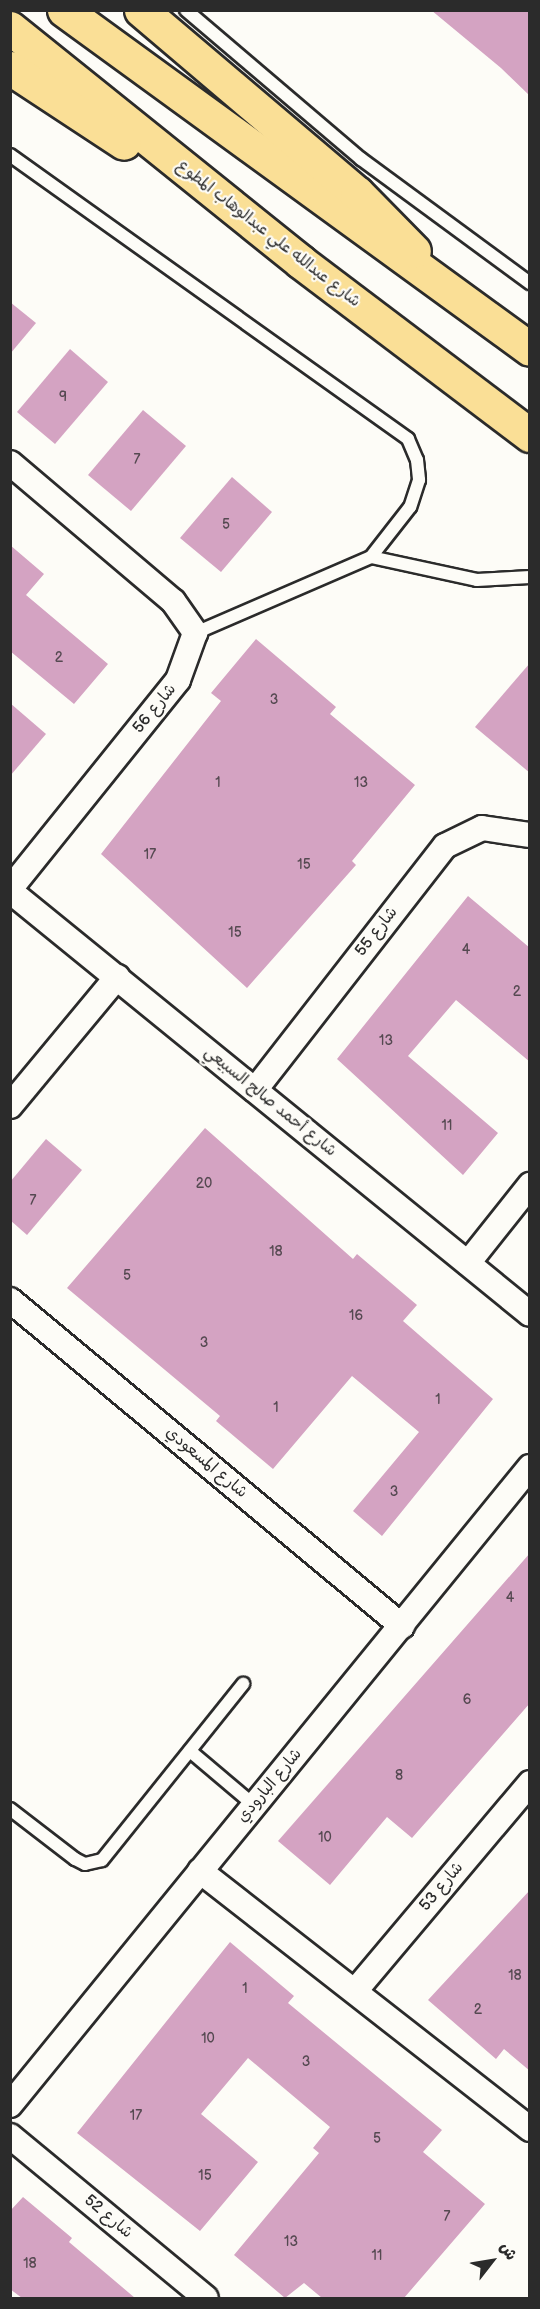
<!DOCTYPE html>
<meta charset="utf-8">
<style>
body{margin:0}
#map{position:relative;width:540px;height:2309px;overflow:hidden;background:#fdfcf7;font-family:"Balsamiq Sans","Playpen Sans Arabic",sans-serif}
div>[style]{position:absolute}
.building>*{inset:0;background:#d4a3c2}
.roads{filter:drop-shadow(2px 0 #2b2b2b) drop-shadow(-2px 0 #2b2b2b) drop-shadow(0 2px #2b2b2b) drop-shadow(0 -2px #2b2b2b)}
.lane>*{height:12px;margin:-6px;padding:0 6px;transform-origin:6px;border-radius:6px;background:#fdfcf7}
.street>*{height:24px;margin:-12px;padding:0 12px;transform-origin:12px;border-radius:12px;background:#fdfcf7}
.primary>*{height:33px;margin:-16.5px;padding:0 16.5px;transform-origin:16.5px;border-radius:16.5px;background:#fadf96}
span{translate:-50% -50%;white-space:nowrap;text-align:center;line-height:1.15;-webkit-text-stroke:4.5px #fdfcf7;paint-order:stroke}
.number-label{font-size:14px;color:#554951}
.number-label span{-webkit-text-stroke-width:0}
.street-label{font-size:16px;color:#2b2b2b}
.frame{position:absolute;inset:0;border:12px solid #2b2b2b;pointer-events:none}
.north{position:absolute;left:462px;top:2231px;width:60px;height:60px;-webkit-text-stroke:4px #fdfcf7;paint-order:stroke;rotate:59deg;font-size:16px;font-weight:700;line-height:24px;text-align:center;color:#2b2b2b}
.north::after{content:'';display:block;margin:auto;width:21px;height:27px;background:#2b2b2b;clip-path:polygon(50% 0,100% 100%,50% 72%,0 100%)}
</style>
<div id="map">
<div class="building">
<i style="clip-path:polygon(431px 10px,530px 10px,530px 96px,501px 68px)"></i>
<i style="clip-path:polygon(10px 302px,36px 323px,10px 354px)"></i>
<i style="clip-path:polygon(70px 349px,108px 382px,55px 444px,17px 412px)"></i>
<i style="clip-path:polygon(143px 410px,186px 446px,131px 511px,88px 475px)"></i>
<i style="clip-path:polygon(232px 477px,272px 512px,221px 572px,180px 538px)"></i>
<i style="clip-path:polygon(10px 545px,44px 574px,26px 595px,108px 664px,74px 704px,10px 651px)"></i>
<i style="clip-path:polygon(256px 639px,336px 707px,330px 714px,415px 785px,352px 861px,356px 865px,247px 988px,101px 854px,221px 701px,211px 693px)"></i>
<i style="clip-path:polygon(530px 663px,530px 773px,475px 727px)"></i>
<i style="clip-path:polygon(10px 703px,46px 734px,10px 776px)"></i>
<i style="clip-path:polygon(468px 896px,530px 948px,530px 1062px,456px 1000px,408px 1056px,498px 1133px,463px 1175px,337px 1059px)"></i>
<i style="clip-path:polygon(205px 1128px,353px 1259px,357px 1254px,417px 1305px,403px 1321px,493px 1399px,382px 1536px,353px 1511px,419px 1432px,352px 1376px,273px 1469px,216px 1421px,220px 1416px,67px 1288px)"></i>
<i style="clip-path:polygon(46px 1139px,82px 1170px,27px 1235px,10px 1220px,10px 1182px)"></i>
<i style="clip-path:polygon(530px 1553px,530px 1703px,412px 1838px,387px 1817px,330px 1885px,278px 1841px)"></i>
<i style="clip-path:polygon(530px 1890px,530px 2071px,504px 2049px,496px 2059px,428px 2000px)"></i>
<i style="clip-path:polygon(230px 1942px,294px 1996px,288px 2003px,442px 2130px,423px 2152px,485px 2204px,404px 2298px,322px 2298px,304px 2283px,285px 2298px,234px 2255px,319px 2153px,313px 2148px,330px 2127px,248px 2058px,201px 2114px,258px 2162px,200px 2231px,77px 2133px)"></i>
<i style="clip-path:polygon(23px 2197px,72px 2238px,69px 2242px,135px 2298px,22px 2298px,10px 2289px,10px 2211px)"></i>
</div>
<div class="roads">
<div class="lane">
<i style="left:186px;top:10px;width:230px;rotate:40.4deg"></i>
<i style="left:361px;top:159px;width:210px;rotate:36.3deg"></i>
<i style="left:10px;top:155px;width:489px;rotate:35.5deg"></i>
<i style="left:408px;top:439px;width:23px;rotate:67deg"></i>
<i style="left:417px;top:460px;width:20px;rotate:84deg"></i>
<i style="left:419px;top:480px;width:28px;rotate:108deg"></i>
<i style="left:410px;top:507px;width:63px;rotate:128deg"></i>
<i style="left:371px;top:557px;width:192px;rotate:156.6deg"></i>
<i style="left:371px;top:557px;width:108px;rotate:12.2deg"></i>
<i style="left:477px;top:580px;width:53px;rotate:-3.2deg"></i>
<i style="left:190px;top:1751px;width:84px;rotate:40.2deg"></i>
<i style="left:10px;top:1809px;width:82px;rotate:37.6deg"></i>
<i style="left:75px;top:1859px;width:11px;rotate:27deg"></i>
<i style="left:85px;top:1864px;width:17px;rotate:-13deg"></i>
<i style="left:102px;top:1860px;width:226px;rotate:-51.3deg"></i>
</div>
<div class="street">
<i style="left:10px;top:463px;width:214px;rotate:40.3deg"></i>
<i style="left:173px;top:601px;width:39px;rotate:55deg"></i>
<i style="left:195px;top:633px;width:50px;rotate:109.9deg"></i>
<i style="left:178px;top:680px;width:268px;rotate:128.8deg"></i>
<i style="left:10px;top:891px;width:670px;rotate:39.13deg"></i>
<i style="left:255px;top:1090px;width:309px;rotate:-52.1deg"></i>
<i style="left:445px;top:846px;width:41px;rotate:-25.9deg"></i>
<i style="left:482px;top:828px;width:49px;rotate:8.3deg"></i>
<i style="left:10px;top:1106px;width:168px;rotate:-50.3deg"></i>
<i style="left:468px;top:1263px;width:100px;rotate:-51.5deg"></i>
<i style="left:10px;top:1300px;width:510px;rotate:39.75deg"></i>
<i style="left:200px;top:1871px;width:419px;rotate:38deg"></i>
<i style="left:355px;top:1991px;width:272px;rotate:-49.9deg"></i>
<i style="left:10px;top:2105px;width:823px;rotate:-50.82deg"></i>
<i style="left:10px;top:2136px;width:254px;rotate:39.6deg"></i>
</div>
<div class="primary">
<i style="left:64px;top:10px;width:576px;rotate:36.03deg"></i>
<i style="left:141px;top:10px;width:283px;rotate:40.3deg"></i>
<i style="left:357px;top:193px;width:81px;rotate:45.5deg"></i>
<i style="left:10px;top:28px;width:373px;rotate:38.8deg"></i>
<i style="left:301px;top:262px;width:287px;rotate:37.1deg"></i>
<i style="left:10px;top:68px;width:136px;rotate:33.3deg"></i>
</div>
</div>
<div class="number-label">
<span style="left:63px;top:397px">9</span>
<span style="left:137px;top:460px">7</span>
<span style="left:226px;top:525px">5</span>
<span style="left:59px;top:658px">2</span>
<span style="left:274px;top:700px">3</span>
<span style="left:218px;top:783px">1</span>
<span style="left:361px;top:783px">13</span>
<span style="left:150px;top:855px">17</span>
<span style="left:304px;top:865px">15</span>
<span style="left:235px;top:933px">15</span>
<span style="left:466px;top:950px">4</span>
<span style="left:517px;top:992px">2</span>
<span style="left:386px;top:1041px">13</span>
<span style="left:447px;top:1126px">11</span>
<span style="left:204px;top:1184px">20</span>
<span style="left:33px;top:1201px">7</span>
<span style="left:276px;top:1252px">18</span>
<span style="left:127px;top:1276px">5</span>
<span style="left:356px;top:1316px">16</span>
<span style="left:204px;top:1343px">3</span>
<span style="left:438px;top:1400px">1</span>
<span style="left:276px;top:1408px">1</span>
<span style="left:394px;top:1492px">3</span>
<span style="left:510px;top:1598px">4</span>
<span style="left:467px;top:1700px">6</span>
<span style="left:399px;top:1776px">8</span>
<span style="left:325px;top:1838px">10</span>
<span style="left:515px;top:1976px">18</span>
<span style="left:245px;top:1989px">1</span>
<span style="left:478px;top:2010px">2</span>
<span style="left:208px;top:2039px">10</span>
<span style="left:306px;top:2062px">3</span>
<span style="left:136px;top:2116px">17</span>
<span style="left:377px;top:2139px">5</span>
<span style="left:205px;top:2176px">15</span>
<span style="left:447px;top:2217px">7</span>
<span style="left:291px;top:2242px">13</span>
<span style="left:377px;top:2256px">11</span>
<span style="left:30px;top:2264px">18</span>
</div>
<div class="street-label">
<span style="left:268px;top:234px;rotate:38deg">شارع عبدالله علي عبدالوهاب المطوع</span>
<span style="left:155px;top:709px;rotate:-51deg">شارع 56</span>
<span style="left:377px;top:932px;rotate:-52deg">شارع 55</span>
<span style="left:270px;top:1102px;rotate:39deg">شارع أحمد صالح السبيعي</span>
<span style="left:206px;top:1463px;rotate:40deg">شارع المسعودي</span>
<span style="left:270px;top:1786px;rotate:-50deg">شارع البارودي</span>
<span style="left:442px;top:1887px;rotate:-50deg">شارع 53</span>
<span style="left:108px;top:2217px;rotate:40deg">شارع 52</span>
</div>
<div class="frame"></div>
<div class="north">ش</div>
</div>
